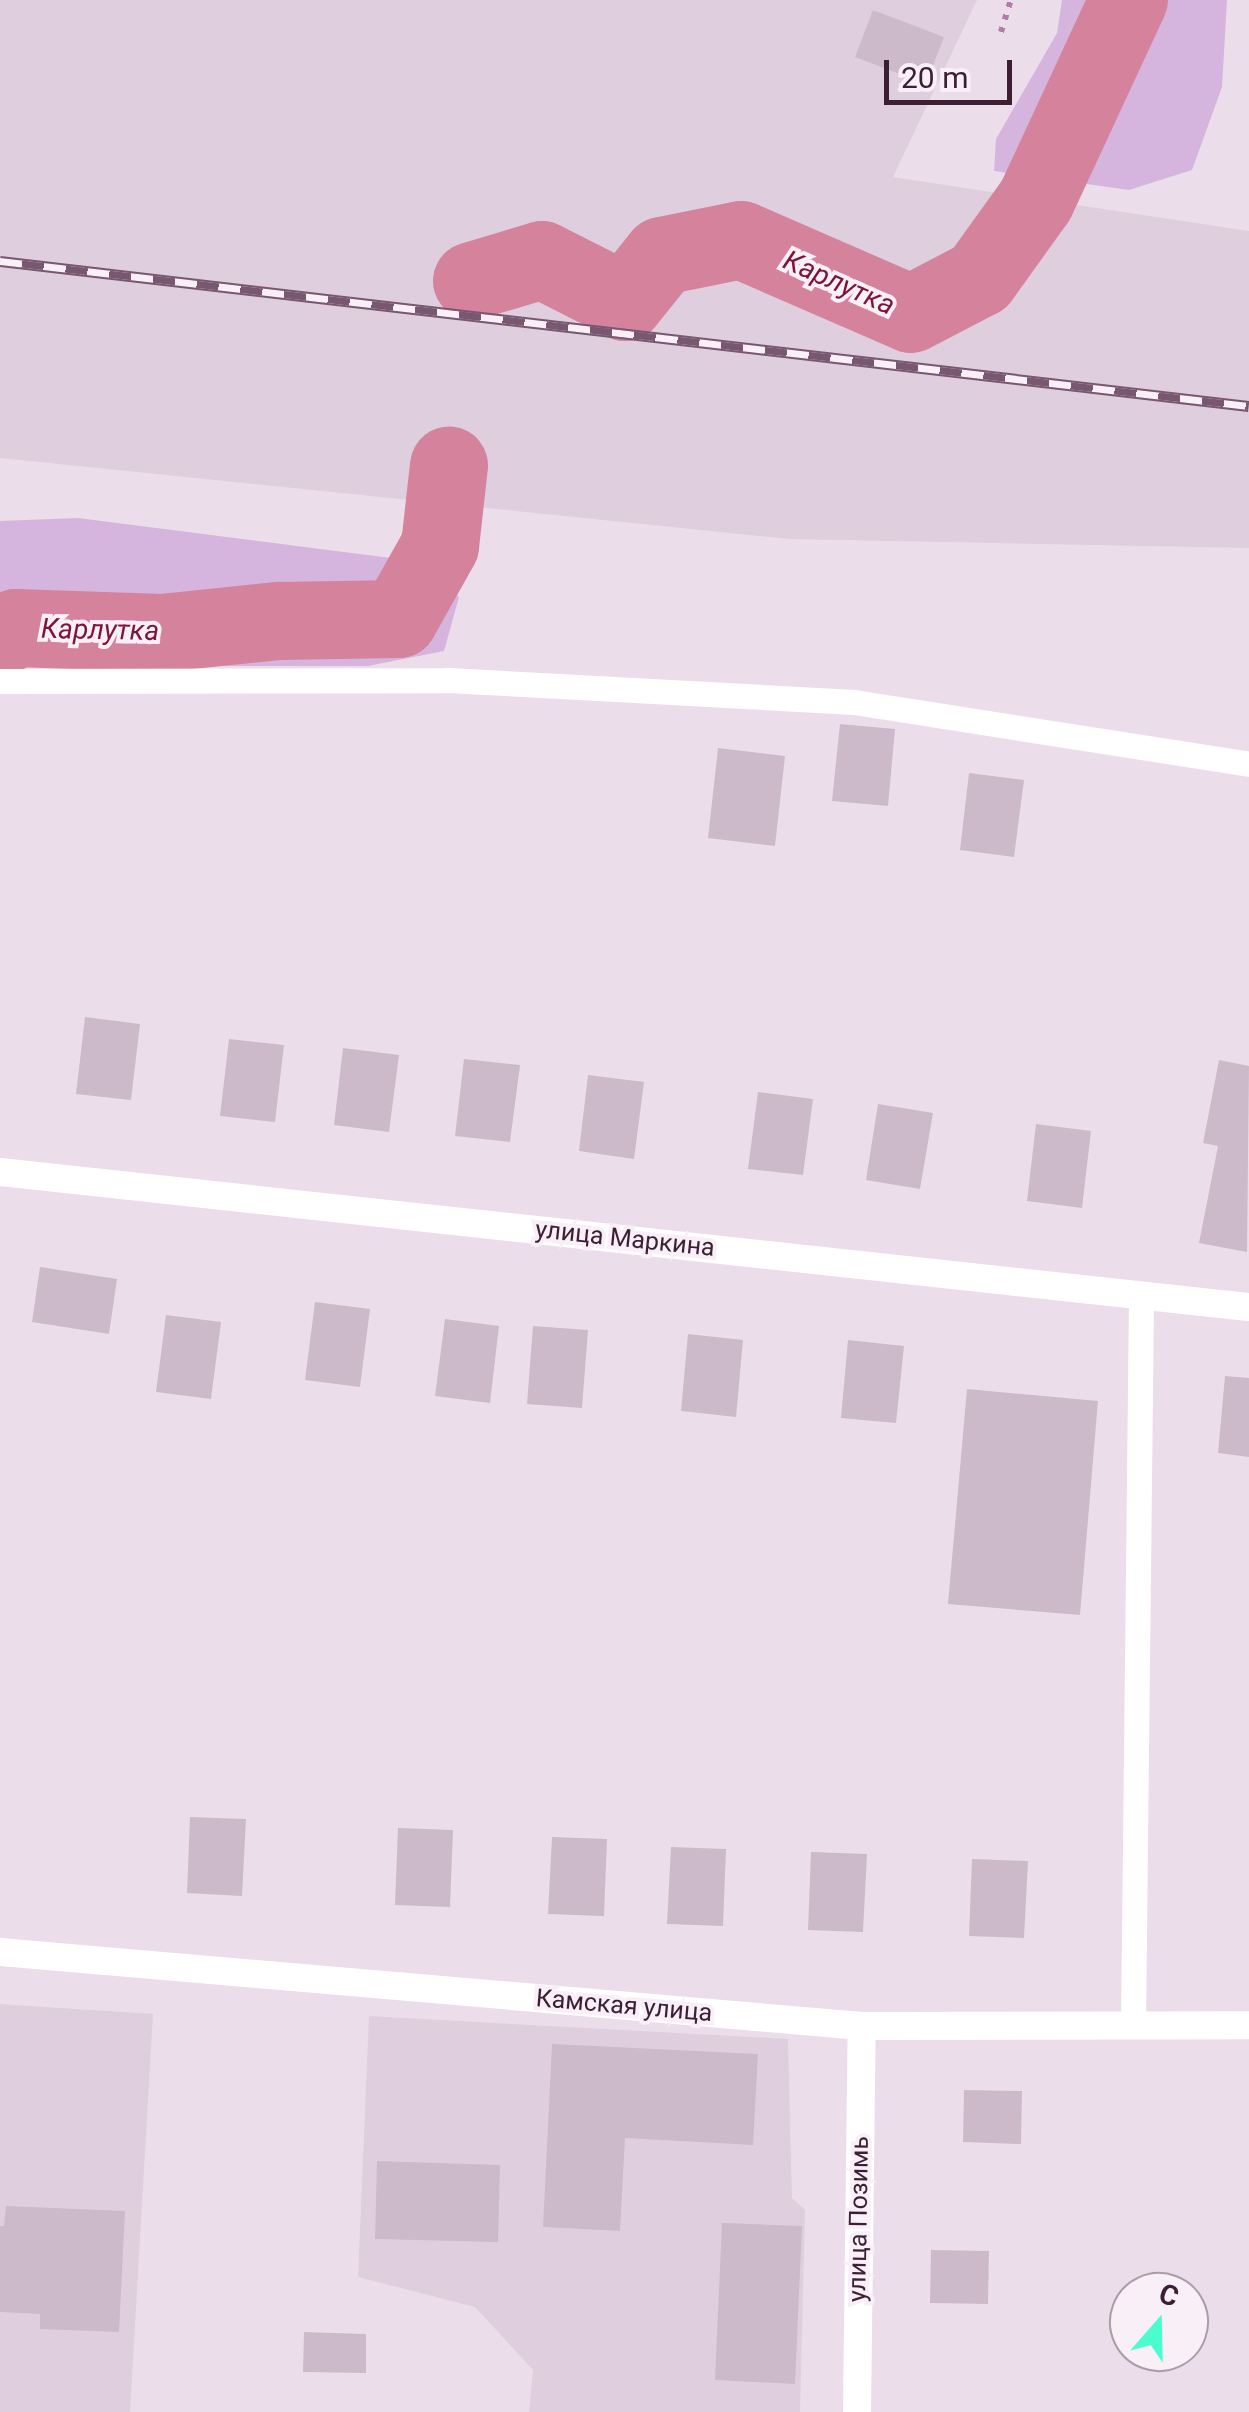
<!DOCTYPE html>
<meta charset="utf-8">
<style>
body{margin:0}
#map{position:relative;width:1249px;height:2412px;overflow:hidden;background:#ebdeea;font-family:Roboto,sans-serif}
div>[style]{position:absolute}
.built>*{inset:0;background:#dfcfde}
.green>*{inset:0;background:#d5b5de}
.river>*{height:78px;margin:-39px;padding:0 39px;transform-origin:39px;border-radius:39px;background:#d5829d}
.building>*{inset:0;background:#ccbacb}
.path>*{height:6px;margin-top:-3px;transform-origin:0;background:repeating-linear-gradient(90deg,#b17ca7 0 5px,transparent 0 13px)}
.service>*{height:25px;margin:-12.5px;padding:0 12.5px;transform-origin:12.5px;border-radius:12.5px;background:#fff}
.minor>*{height:28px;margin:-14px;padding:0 14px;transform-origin:14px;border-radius:14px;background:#fff}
.rail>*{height:11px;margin-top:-5.5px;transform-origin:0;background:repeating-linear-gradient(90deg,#f8eff7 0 22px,#785870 0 44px);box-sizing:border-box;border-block:2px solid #785870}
span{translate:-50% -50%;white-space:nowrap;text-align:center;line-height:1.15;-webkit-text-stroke:8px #f8eff7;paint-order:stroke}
.street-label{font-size:25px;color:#3c1e35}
.water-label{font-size:28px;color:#7c1536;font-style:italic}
.north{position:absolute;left:1109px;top:2272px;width:100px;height:100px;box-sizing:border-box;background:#f8eff7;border:2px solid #ad9ba9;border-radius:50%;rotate:20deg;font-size:28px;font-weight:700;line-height:40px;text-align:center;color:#3c1e35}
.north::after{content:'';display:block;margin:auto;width:35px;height:45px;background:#4cfcd1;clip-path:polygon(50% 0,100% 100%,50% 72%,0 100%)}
.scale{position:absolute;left:884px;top:60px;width:128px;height:45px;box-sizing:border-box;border:5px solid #3c1e35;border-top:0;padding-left:12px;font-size:30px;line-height:35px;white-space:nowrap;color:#3c1e35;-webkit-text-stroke:8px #f8eff7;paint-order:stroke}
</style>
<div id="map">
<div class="built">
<i style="clip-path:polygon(0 0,977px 0,893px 177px,1249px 231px,1249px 548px,789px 539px,0 458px)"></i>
<i style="clip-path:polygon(0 2004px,153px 2014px,130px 2412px,0 2412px)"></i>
<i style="clip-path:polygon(369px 2016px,788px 2039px,792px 2198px,805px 2210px,800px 2412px,529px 2412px,533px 2370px,475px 2307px,358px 2277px)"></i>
</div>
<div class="green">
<i style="clip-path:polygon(1062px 0,1227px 0,1222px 87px,1192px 170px,1129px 190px,994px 171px,996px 139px,1057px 33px)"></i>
<i style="clip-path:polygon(78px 518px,422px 562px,459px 597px,444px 651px,368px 666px,61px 666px,0 658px,0 521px)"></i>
</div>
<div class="river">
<i style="left:472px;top:281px;width:73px;rotate:-16.7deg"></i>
<i style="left:542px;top:260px;width:93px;rotate:26.8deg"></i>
<i style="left:625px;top:302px;width:59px;rotate:-51.2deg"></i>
<i style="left:662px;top:256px;width:81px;rotate:-11.4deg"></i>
<i style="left:741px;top:240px;width:185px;rotate:23.5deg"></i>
<i style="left:911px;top:314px;width:78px;rotate:-27.6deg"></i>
<i style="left:980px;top:278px;width:96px;rotate:-54.3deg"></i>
<i style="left:1036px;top:200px;width:221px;rotate:-65.1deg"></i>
<i style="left:0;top:638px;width:19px;rotate:-32deg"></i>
<i style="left:16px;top:628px;width:146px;rotate:2deg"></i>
<i style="left:162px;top:633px;width:118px;rotate:-5.9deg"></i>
<i style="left:279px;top:621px;width:120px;rotate:-1deg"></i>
<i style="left:399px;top:619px;width:84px;rotate:-60.7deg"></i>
<i style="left:440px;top:546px;width:81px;rotate:-83.6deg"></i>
</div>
<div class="building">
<i style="clip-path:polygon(873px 10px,944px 37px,926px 84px,855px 57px)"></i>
<i style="clip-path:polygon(840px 724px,895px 729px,888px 806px,832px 801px)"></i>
<i style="clip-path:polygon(718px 748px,785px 756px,775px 846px,708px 838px)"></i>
<i style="clip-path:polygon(969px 773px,1024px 780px,1014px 857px,960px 850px)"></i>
<i style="clip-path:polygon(85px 1017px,140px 1024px,131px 1100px,76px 1094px)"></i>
<i style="clip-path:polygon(229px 1039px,284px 1045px,275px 1122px,220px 1116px)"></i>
<i style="clip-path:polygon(343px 1048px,399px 1055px,389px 1132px,334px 1125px)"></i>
<i style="clip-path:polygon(464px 1059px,520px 1065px,510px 1142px,455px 1136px)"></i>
<i style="clip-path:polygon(1219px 1060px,1249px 1066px,1247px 1252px,1199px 1243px,1218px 1146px,1203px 1143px)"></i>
<i style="clip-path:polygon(588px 1075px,644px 1082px,634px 1159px,579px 1151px)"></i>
<i style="clip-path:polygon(758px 1092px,813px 1099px,803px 1175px,748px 1169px)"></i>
<i style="clip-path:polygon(878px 1104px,933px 1113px,920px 1189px,866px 1180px)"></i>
<i style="clip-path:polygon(1036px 1124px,1091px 1131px,1082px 1208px,1027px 1201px)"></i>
<i style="clip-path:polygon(40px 1267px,117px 1279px,109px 1334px,32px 1322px)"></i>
<i style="clip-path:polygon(315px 1302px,370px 1309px,360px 1387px,305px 1380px)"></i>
<i style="clip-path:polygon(166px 1315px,221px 1322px,211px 1399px,156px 1392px)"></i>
<i style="clip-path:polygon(445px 1319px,499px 1326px,490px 1403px,435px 1396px)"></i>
<i style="clip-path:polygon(533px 1326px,588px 1330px,582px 1408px,527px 1404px)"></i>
<i style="clip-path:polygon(688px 1334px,743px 1340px,736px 1417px,681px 1411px)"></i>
<i style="clip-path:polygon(848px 1340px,904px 1346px,896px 1423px,841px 1418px)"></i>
<i style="clip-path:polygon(1225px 1376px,1249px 1378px,1249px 1457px,1218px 1453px)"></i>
<i style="clip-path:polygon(967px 1389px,1098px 1401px,1080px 1615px,948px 1604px)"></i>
<i style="clip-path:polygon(190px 1817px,246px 1819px,242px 1896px,187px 1893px)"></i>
<i style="clip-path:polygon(398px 1828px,453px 1830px,450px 1907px,395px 1905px)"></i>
<i style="clip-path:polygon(552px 1837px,607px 1839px,604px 1916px,548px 1914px)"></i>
<i style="clip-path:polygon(671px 1847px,726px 1849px,723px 1926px,667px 1924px)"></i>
<i style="clip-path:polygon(811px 1852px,867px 1854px,863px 1932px,808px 1930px)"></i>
<i style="clip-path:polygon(972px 1859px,1028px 1861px,1024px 1938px,969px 1936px)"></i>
<i style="clip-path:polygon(552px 2044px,758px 2054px,753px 2145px,625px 2138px,620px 2231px,543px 2227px)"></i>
<i style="clip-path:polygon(964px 2090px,1022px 2091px,1021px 2144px,963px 2142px)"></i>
<i style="clip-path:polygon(377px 2161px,500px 2165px,498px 2242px,375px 2239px)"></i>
<i style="clip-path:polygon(6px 2206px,125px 2211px,119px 2332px,40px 2329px,40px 2314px,0 2312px,0 2226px,4px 2226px)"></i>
<i style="clip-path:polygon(722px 2223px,802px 2226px,795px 2384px,715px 2380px)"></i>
<i style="clip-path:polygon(931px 2250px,989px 2251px,988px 2304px,930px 2303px)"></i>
<i style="clip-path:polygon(304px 2332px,366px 2334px,366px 2373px,303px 2372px)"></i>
</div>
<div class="path">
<i style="left:1001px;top:32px;width:34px;rotate:-73deg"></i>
</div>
<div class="service">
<i style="left:0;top:681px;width:448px;rotate:-0.1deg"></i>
<i style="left:448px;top:680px;width:407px;rotate:3.1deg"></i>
<i style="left:854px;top:702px;width:400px;rotate:8.9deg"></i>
<i style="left:1133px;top:2026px;width:731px;rotate:-89.37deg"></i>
</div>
<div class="minor">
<i style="left:0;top:1172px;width:1256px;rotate:6.17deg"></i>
<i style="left:0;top:1952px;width:865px;rotate:4.91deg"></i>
<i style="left:862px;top:2026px;width:387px;rotate:-0.1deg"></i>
<i style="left:857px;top:2412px;width:386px;rotate:-89.3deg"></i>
</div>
<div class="rail">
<i style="left:0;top:261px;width:1257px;rotate:6.62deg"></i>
</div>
<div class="street-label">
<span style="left:625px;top:1239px;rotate:6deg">улица Маркина</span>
<span style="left:624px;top:2006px;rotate:5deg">Камская улица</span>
<span style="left:859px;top:2219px;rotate:-89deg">улица Позимь</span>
</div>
<div class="water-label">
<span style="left:839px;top:283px;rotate:24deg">Карлутка</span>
<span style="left:100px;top:630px;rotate:1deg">Карлутка</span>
</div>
<div class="north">С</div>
<div class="scale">20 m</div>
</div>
